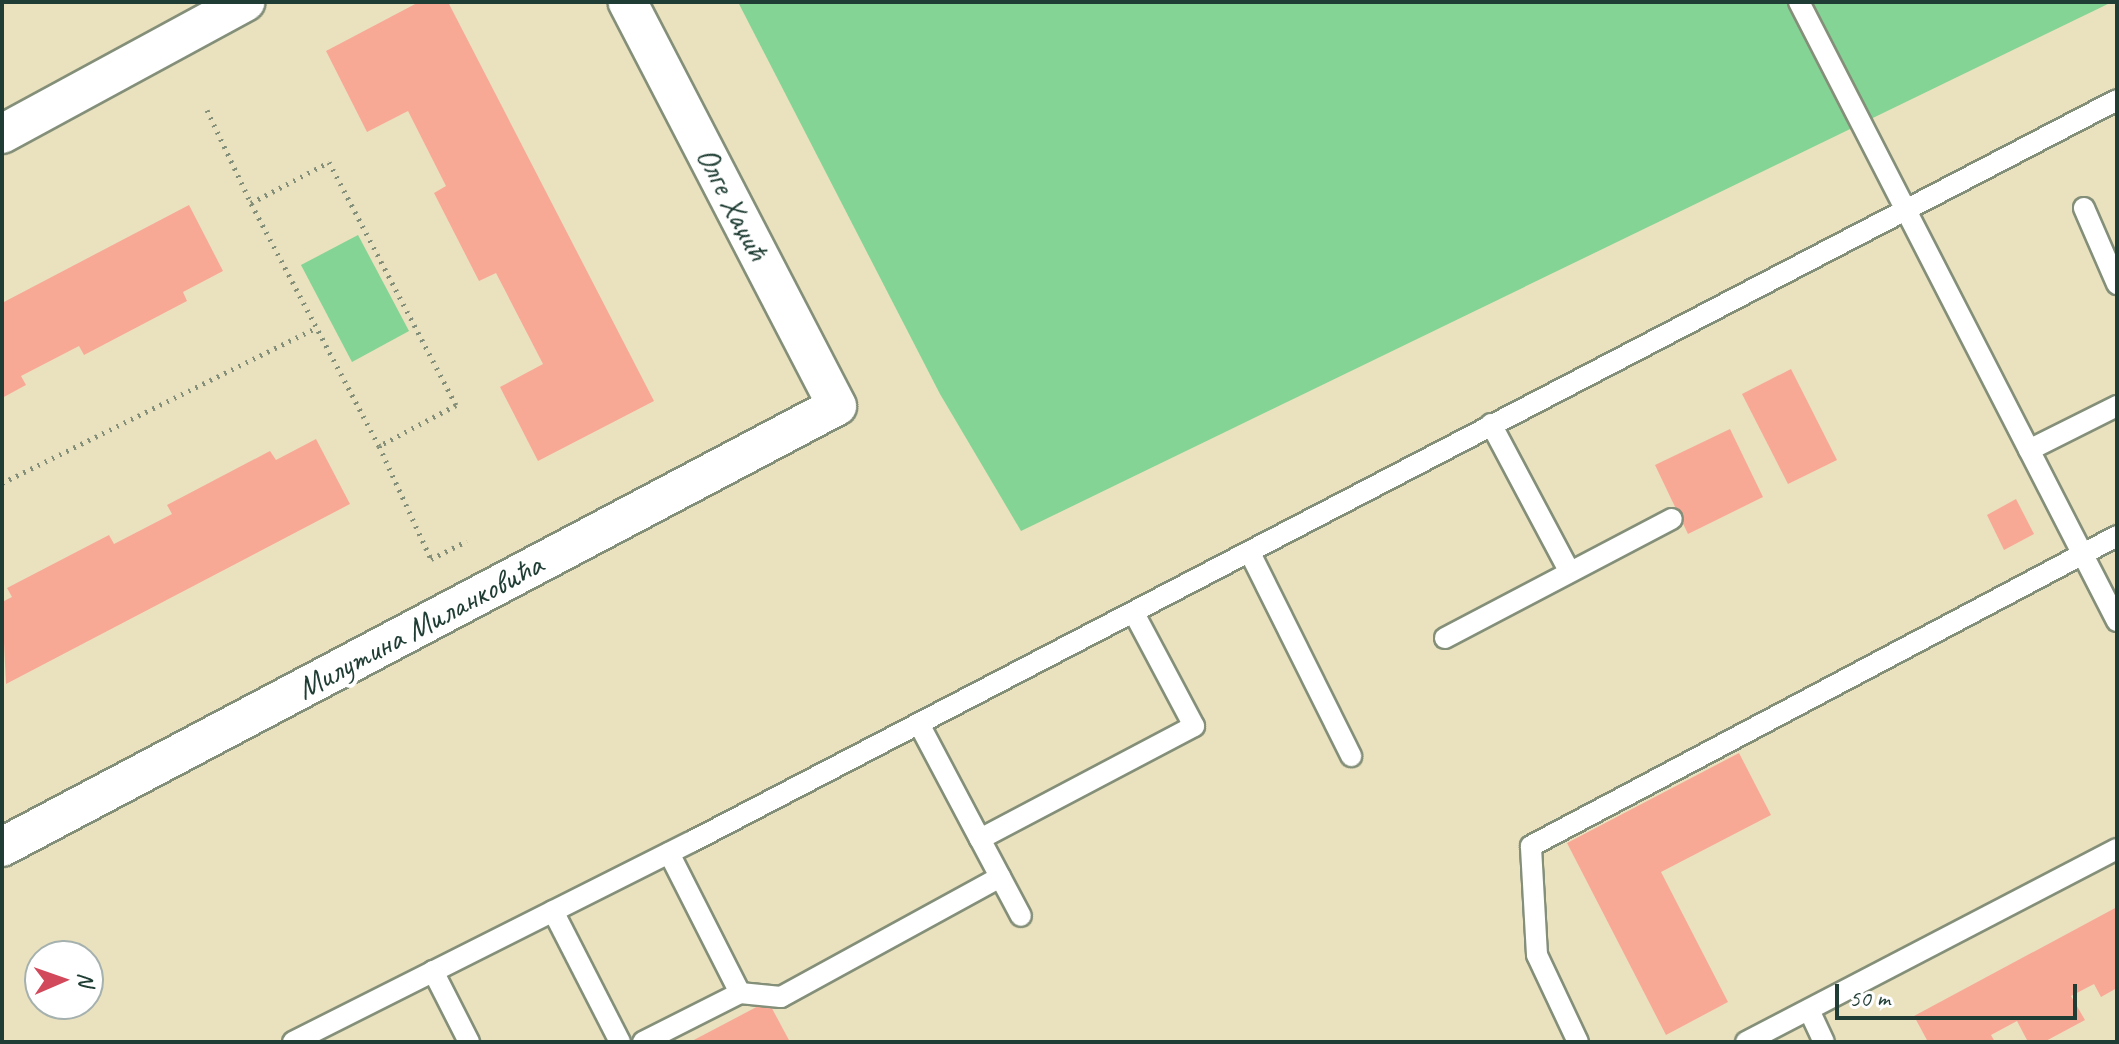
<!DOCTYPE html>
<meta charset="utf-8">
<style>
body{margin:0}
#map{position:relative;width:2119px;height:1044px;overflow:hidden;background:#eae1be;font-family:Caveat,sans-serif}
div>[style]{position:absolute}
.green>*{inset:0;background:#83d495}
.building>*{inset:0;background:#f8a996}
.path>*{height:5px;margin-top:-2.5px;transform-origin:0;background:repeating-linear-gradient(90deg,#848f79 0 2px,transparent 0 8px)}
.roads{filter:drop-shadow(2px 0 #848f79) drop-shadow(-2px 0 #848f79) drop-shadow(0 2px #848f79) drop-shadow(0 -2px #848f79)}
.service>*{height:20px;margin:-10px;padding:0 10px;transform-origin:10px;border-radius:10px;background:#fff}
.minor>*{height:38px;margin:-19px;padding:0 19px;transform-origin:19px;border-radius:19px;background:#fff}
span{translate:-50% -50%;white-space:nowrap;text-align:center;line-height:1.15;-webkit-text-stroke:8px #fff;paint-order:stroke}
.street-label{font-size:32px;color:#1f3d34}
.frame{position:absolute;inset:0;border:4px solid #1f3d34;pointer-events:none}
.north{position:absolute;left:24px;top:940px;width:80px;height:80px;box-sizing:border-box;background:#fff;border:2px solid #a5b1ae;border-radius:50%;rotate:88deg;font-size:22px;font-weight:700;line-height:32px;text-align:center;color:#1f3d34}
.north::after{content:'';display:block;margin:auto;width:28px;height:36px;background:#d1495b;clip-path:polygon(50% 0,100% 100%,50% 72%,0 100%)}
.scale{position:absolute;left:1835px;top:984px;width:242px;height:36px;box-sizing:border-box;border:4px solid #1f3d34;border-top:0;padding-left:10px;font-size:24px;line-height:28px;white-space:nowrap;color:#1f3d34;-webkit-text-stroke:6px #fff;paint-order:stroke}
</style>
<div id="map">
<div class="green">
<i style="clip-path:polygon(738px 2px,2112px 2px,1021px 531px,940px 394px)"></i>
<i style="clip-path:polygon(358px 235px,409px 331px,352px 362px,301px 265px)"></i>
</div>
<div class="building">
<i style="clip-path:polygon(419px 2px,448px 2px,654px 401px,538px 461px,500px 387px,543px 364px,496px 273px,479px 281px,434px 193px,446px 186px,408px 111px,367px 132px,326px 51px)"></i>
<i style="clip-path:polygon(189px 205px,223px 271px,183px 292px,187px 301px,84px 355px,79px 346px,21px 376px,26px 385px,2px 398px,2px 303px)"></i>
<i style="clip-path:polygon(1791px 369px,1837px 460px,1788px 484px,1742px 394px)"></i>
<i style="clip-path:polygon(1730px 429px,1763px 497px,1688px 534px,1655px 465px)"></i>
<i style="clip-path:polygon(316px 439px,350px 504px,6px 684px,2px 602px,12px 597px,7px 588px,109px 535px,114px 544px,172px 514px,167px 505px,270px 451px,276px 460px)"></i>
<i style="clip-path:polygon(2016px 499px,2034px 534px,2004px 550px,1987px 515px)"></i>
<i style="clip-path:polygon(1739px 753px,1771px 815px,1661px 872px,1728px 1002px,1666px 1035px,1567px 843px)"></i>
<i style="clip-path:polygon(2117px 907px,2117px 988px,2101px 997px,2094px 984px,2071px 996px,2085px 1020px,2044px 1042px,2028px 1042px,2017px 1021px,1991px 1035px,1995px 1042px,1928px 1042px,1914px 1016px)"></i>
<i style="clip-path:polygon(768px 1001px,790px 1042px,690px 1042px)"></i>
</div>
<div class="path">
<i style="left:207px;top:110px;width:103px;rotate:64.7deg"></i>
<i style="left:329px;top:162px;width:274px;rotate:62.4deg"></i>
<i style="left:456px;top:405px;width:87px;rotate:152deg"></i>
<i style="left:379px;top:446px;width:275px;rotate:-117.8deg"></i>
<i style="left:251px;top:203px;width:88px;rotate:-27.7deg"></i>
<i style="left:379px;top:446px;width:124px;rotate:65.3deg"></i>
<i style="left:431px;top:559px;width:40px;rotate:-26.6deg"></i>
<i style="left:2px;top:483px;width:350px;rotate:-26.3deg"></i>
</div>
<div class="roads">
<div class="service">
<i style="left:1799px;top:2px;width:696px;rotate:62.81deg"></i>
<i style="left:2084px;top:208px;width:83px;rotate:66.5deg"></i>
<i style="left:1491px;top:424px;width:166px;rotate:62deg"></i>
<i style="left:2029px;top:450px;width:98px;rotate:-26.6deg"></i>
<i style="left:1250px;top:553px;width:227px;rotate:63.5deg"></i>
<i style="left:1445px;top:638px;width:256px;rotate:-27.7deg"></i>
<i style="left:919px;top:724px;width:130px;rotate:62.1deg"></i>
<i style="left:980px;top:839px;width:242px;rotate:-27.8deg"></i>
<i style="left:1194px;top:726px;width:128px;rotate:-118deg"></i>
<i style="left:980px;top:839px;width:87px;rotate:62deg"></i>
<i style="left:553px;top:911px;width:147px;rotate:62.9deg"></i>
<i style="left:433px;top:971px;width:80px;rotate:63.1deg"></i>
<i style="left:740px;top:993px;width:41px;rotate:5.6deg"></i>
<i style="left:781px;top:997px;width:250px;rotate:-28.7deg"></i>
<i style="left:1809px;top:1010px;width:35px;rotate:65deg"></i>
<i style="left:293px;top:1042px;width:445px;rotate:-26.7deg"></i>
<i style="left:691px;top:842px;width:1607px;rotate:-27.49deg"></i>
<i style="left:643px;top:1042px;width:109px;rotate:-26.8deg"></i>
<i style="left:740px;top:993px;width:157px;rotate:-116.9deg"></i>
<i style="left:1578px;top:1042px;width:96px;rotate:-115.2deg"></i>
<i style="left:1537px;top:955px;width:109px;rotate:-93.2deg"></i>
<i style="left:1531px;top:846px;width:663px;rotate:-27.88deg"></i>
<i style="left:1746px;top:1042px;width:418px;rotate:-27.5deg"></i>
</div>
<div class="minor">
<i style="left:2px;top:134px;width:277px;rotate:-28.5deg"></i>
<i style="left:2px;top:847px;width:944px;rotate:-27.84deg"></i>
<i style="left:837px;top:406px;width:455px;rotate:-117.4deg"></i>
</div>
</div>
<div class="street-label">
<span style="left:732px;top:204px;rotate:63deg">Олге Хаџић</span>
<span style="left:420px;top:627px;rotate:-28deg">Милутина Миланковића</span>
</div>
<div class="frame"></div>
<div class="north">N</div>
<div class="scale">50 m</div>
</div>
